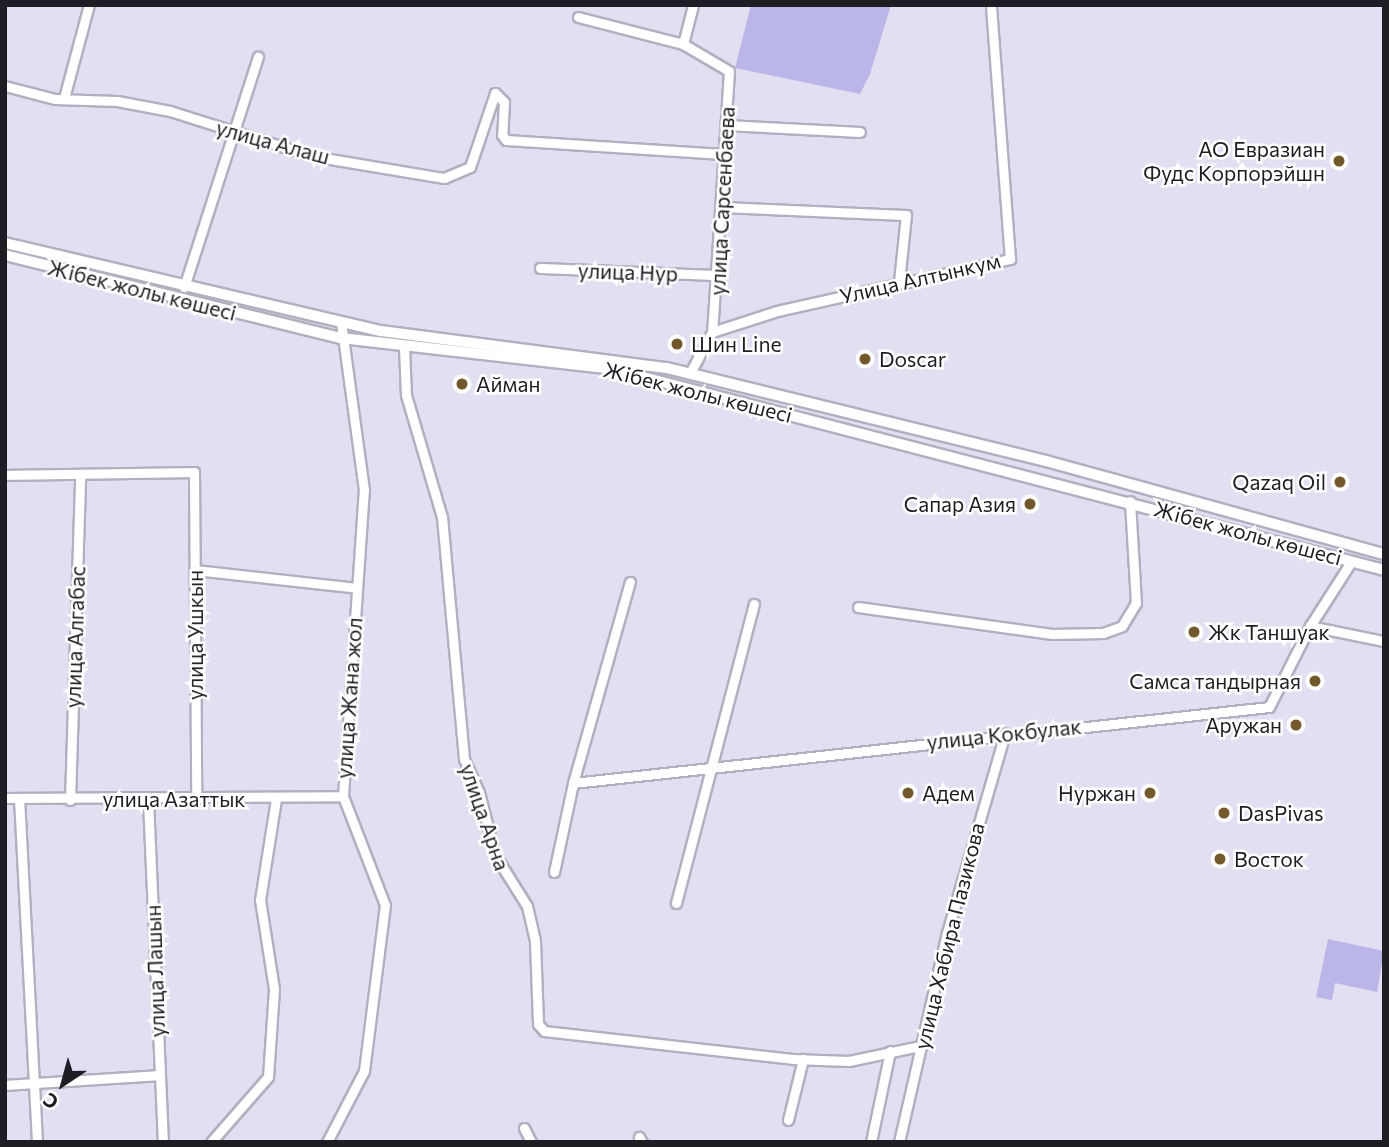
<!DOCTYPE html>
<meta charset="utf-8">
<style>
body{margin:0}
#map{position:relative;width:1389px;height:1147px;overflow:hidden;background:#e1dff1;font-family:Commissioner,sans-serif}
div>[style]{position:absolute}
.green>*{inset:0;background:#bbb6e8}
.roads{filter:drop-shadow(2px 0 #b1b0c1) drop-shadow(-2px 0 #b1b0c1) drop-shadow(0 2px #b1b0c1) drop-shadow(0 -2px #b1b0c1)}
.minor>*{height:9px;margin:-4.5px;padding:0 4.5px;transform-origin:4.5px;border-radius:4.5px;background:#fff}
.major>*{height:10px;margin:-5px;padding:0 5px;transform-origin:5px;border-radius:5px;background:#fff}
.dots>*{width:19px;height:19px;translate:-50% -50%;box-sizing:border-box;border:4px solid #fff;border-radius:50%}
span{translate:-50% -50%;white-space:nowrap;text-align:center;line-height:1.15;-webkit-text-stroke:5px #fff;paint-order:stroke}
.street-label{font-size:21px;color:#1d1d23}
.poi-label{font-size:21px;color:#1d1d23}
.right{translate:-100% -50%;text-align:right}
.left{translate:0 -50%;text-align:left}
.frame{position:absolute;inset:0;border:7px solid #1d1d23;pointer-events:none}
.north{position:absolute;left:28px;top:1049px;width:70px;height:70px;-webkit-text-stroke:5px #fff;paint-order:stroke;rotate:216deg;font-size:19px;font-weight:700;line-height:28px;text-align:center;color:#1d1d23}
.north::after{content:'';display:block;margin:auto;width:24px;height:32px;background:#1d1d23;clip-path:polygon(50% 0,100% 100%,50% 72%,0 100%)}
</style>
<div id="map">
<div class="green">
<i style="clip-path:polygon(751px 5px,891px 5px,870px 74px,860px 94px,735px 68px)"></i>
<i style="clip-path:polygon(1328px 939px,1384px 951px,1377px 992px,1335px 983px,1332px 1000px,1316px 997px)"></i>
</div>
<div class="roads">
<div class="minor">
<i style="left:578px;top:17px;width:108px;rotate:14.4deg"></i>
<i style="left:683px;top:44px;width:53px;rotate:30.4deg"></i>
<i style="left:729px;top:71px;width:262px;rotate:93.7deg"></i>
<i style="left:683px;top:44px;width:40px;rotate:-75.6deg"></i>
<i style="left:5px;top:86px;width:52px;rotate:14.6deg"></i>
<i style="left:55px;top:99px;width:62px;rotate:1.8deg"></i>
<i style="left:117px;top:101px;width:54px;rotate:10.7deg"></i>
<i style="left:170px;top:111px;width:149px;rotate:17.6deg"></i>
<i style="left:312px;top:156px;width:134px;rotate:9.5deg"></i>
<i style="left:444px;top:178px;width:28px;rotate:-23deg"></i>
<i style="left:470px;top:167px;width:78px;rotate:-71.3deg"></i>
<i style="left:495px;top:93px;width:13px;rotate:45deg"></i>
<i style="left:504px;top:102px;width:33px;rotate:93deg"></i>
<i style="left:502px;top:135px;width:6px;rotate:51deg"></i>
<i style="left:506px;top:140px;width:217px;rotate:3.7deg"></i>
<i style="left:64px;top:98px;width:96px;rotate:-75deg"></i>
<i style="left:726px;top:125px;width:134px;rotate:3deg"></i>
<i style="left:721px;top:207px;width:185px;rotate:2.5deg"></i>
<i style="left:906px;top:215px;width:67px;rotate:96deg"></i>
<i style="left:540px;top:268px;width:176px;rotate:2.3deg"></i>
<i style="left:184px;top:287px;width:242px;rotate:-72.2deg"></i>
<i style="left:404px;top:346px;width:49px;rotate:87.7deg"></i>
<i style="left:406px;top:395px;width:127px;rotate:73.6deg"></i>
<i style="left:442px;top:517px;width:243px;rotate:84.8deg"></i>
<i style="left:464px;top:759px;width:36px;rotate:66deg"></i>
<i style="left:479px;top:792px;width:65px;rotate:75.7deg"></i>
<i style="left:495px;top:855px;width:60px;rotate:57.9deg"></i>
<i style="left:527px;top:906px;width:36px;rotate:77deg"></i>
<i style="left:535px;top:941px;width:83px;rotate:87.9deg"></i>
<i style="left:538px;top:1024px;width:9px;rotate:49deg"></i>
<i style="left:544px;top:1031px;width:250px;rotate:6.4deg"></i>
<i style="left:792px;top:1059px;width:57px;rotate:2deg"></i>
<i style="left:849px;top:1061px;width:73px;rotate:-11.9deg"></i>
<i style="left:690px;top:373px;width:47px;rotate:-61.8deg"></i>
<i style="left:712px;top:332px;width:68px;rotate:-17.9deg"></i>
<i style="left:777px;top:311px;width:239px;rotate:-12.6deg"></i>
<i style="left:1010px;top:259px;width:255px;rotate:-94.3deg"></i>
<i style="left:5px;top:475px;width:189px;rotate:-0.9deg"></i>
<i style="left:194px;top:472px;width:327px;rotate:89.6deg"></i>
<i style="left:195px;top:570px;width:163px;rotate:6.3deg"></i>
<i style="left:858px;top:607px;width:196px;rotate:7.9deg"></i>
<i style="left:1052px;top:634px;width:51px;rotate:-1.1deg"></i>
<i style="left:1103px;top:633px;width:20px;rotate:-20deg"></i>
<i style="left:1122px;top:626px;width:27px;rotate:-59deg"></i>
<i style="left:1136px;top:603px;width:102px;rotate:-93.4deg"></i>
<i style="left:1310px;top:626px;width:76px;rotate:11.5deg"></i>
<i style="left:573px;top:783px;width:700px;rotate:-6.23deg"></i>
<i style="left:1269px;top:707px;width:91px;rotate:-63.2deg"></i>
<i style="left:1310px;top:626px;width:76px;rotate:-57.4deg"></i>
<i style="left:5px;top:798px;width:338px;rotate:-0.3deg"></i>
<i style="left:19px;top:798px;width:344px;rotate:87deg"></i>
<i style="left:70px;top:800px;width:326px;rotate:-88.2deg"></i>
<i style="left:148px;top:800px;width:342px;rotate:87.5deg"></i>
<i style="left:554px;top:872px;width:91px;rotate:-77.9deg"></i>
<i style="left:573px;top:783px;width:209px;rotate:-74.2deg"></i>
<i style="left:676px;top:903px;width:309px;rotate:-75.4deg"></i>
<i style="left:5px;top:1085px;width:155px;rotate:-3.7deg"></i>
<i style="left:788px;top:1120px;width:63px;rotate:-76.2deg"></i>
<i style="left:524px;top:1128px;width:16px;rotate:63deg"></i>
<i style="left:639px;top:1137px;width:6px;rotate:59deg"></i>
<i style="left:211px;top:1142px;width:86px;rotate:-48.8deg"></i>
<i style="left:268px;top:1077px;width:88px;rotate:-86.1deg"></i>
<i style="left:274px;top:989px;width:90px;rotate:-98.9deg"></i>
<i style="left:260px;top:900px;width:102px;rotate:-81deg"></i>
<i style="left:327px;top:1142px;width:80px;rotate:-62.5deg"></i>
<i style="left:364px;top:1071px;width:167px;rotate:-82.8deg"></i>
<i style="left:385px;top:905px;width:117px;rotate:-111.1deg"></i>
<i style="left:343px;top:796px;width:307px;rotate:-86.1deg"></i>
<i style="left:364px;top:490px;width:170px;rotate:-97.8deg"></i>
<i style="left:871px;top:1142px;width:93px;rotate:-78.2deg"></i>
<i style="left:899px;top:1142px;width:214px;rotate:-77.1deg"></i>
<i style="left:947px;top:933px;width:208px;rotate:-73.8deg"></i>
</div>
<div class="major">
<i style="left:5px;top:243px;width:386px;rotate:13.2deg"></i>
<i style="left:381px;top:331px;width:288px;rotate:7.4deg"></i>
<i style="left:667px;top:368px;width:390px;rotate:13.8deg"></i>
<i style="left:1046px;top:461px;width:351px;rotate:15.4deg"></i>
<i style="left:5px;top:255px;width:346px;rotate:13.9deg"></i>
<i style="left:341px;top:338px;width:273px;rotate:6.5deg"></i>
<i style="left:612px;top:369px;width:798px;rotate:14.59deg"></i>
</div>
</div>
<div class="dots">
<i style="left:1339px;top:161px;background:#72582a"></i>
<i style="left:677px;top:344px;background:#72582a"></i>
<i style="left:865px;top:359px;background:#72582a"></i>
<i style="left:462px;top:384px;background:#72582a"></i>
<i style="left:1340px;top:482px;background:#72582a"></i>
<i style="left:1030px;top:504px;background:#72582a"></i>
<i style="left:1194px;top:632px;background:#72582a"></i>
<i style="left:1315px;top:681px;background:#72582a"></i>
<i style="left:1296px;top:725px;background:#72582a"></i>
<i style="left:908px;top:793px;background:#72582a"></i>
<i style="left:1150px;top:793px;background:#72582a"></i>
<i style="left:1224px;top:813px;background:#72582a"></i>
<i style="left:1220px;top:859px;background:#72582a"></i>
</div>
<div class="street-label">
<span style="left:273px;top:142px;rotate:15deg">улица Алаш</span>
<span style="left:722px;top:201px;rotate:-87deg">улица Сарсенбаева</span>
<span style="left:628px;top:272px;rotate:2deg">улица Нур</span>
<span style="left:920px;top:278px;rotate:-13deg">Улица Алтынкум</span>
<span style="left:142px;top:290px;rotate:14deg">Жібек жолы көшесі</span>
<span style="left:698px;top:392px;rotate:14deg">Жібек жолы көшесі</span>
<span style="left:1248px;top:533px;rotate:15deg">Жібек жолы көшесі</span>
<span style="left:195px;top:635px;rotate:-90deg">улица Ушкын</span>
<span style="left:75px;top:637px;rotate:-88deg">улица Алгабас</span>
<span style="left:349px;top:698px;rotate:-86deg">улица Жана жол</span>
<span style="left:1004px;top:734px;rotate:-6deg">улица Кокбулак</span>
<span style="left:174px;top:799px">улица Азаттык</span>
<span style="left:485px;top:817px;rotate:71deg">улица Арна</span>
<span style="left:949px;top:936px;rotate:-76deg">улица Хабира Пазикова</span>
<span style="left:155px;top:971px;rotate:-92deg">улица Лашын</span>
</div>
<div class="poi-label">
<span class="right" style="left:1325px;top:161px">АО Евразиан<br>Фудс Корпорэйшн</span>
<span class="left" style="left:691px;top:344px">Шин Line</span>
<span class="left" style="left:879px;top:359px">Doscar</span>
<span class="left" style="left:476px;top:384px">Айман</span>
<span class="right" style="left:1326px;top:482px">Qazaq Oil</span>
<span class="right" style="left:1016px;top:504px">Сапар Азия</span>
<span class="left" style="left:1208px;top:632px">Жк Таншуак</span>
<span class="right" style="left:1301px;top:681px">Самса тандырная</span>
<span class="right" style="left:1282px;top:725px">Аружан</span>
<span class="left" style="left:922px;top:793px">Адем</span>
<span class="right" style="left:1136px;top:793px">Нуржан</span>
<span class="left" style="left:1238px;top:813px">DasPivas</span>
<span class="left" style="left:1234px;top:859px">Восток</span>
</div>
<div class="frame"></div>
<div class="north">С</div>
</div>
